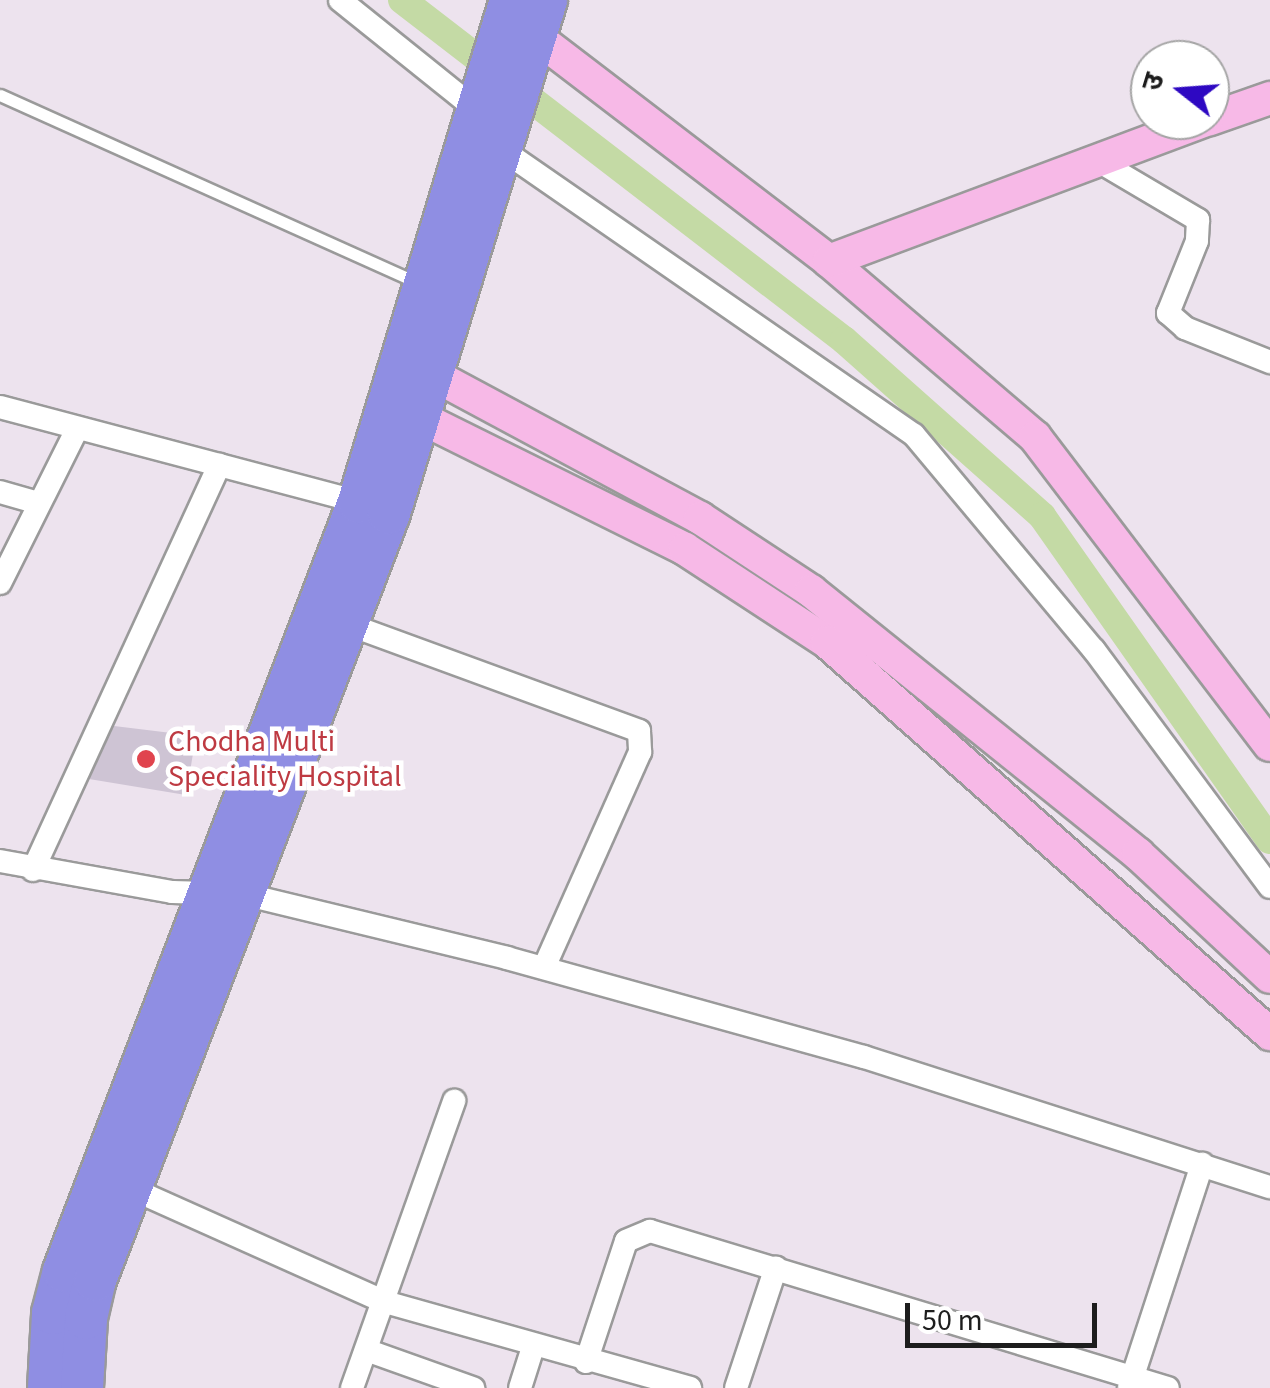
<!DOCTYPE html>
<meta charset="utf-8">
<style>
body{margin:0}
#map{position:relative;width:1270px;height:1388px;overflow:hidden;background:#ede3ee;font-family:"Source Sans 3","Noto Sans Devanagari",sans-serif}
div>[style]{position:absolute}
.canal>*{height:28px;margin:-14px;padding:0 14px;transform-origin:14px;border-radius:14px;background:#c4daa5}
.building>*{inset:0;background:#cec4d4}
.roads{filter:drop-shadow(2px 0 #9a9a9a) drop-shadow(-2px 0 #9a9a9a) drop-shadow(0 2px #9a9a9a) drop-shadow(0 -2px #9a9a9a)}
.lane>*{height:11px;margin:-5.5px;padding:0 5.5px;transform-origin:5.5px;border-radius:5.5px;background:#fff}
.street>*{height:22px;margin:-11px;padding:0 11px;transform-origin:11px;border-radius:11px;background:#fff}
.secondary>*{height:32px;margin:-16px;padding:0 16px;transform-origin:16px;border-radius:16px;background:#f7b9e7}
.highway>*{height:42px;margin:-21px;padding:0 21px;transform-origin:21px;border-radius:21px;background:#8f8ee3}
.dots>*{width:28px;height:28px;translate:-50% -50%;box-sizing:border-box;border:5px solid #fff;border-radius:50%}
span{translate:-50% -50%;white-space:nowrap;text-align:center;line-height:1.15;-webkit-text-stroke:9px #fff;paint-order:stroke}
.health-label{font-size:30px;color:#be3a42}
.left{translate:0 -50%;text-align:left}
.north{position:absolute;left:1130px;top:40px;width:100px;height:100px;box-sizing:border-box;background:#fff;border:2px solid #a5a5a5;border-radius:50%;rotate:287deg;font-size:28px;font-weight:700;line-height:40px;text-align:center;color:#1d1d1d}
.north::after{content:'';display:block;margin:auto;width:35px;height:45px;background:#2e08c2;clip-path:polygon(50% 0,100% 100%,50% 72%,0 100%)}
.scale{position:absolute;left:905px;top:1303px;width:192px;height:45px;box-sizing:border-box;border:5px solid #1d1d1d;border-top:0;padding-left:12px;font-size:30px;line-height:35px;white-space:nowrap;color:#1d1d1d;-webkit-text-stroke:8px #fff;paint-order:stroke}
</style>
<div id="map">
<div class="canal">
<i style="left:402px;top:0;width:558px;rotate:37.57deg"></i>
<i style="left:844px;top:340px;width:265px;rotate:41.6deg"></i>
<i style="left:1042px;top:516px;width:396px;rotate:54.9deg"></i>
</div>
<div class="building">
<i style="clip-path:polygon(106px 725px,196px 736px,186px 795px,89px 779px)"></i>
</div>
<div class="roads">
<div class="lane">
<i style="left:0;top:95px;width:457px;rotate:24.2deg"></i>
</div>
<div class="street">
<i style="left:340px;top:0;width:177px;rotate:38.8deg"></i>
<i style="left:501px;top:149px;width:502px;rotate:34.7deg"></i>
<i style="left:914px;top:435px;width:280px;rotate:50.1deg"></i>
<i style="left:1094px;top:650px;width:295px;rotate:53.4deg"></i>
<i style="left:1095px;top:159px;width:120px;rotate:30.6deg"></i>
<i style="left:1198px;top:220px;width:21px;rotate:93deg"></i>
<i style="left:1197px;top:241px;width:78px;rotate:111.9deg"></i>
<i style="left:1168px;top:313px;width:23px;rotate:41deg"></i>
<i style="left:1185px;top:328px;width:92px;rotate:21.8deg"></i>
<i style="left:0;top:407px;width:371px;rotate:14.8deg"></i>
<i style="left:0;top:492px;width:40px;rotate:16deg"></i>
<i style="left:0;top:583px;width:172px;rotate:-63.4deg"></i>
<i style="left:350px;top:625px;width:308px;rotate:20.1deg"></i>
<i style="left:639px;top:731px;width:21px;rotate:87deg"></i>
<i style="left:640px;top:752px;width:236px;rotate:114deg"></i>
<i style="left:0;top:861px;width:175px;rotate:10.2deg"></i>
<i style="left:172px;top:892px;width:71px;rotate:1.6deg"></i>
<i style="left:243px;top:894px;width:272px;rotate:13.6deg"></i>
<i style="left:507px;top:958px;width:370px;rotate:15.5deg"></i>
<i style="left:864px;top:1057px;width:426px;rotate:17.8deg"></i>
<i style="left:33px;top:870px;width:446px;rotate:-65.3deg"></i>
<i style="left:130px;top:1188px;width:279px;rotate:24.1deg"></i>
<i style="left:385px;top:1302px;width:317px;rotate:15.7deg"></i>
<i style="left:366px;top:1350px;width:114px;rotate:19.6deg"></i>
<i style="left:586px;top:1362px;width:127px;rotate:-71.7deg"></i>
<i style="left:626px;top:1241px;width:26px;rotate:-23deg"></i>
<i style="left:650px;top:1231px;width:541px;rotate:16.86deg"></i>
<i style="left:352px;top:1388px;width:305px;rotate:-70.4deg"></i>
<i style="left:520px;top:1388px;width:43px;rotate:-72.4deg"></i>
<i style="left:736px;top:1388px;width:127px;rotate:-71.7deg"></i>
<i style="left:1129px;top:1388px;width:236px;rotate:-71.9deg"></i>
</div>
<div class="secondary">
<i style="left:518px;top:23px;width:392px;rotate:37.4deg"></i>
<i style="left:829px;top:261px;width:271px;rotate:40.5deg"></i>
<i style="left:1035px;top:437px;width:387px;rotate:52.7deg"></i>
<i style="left:1210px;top:119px;width:64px;rotate:-19.3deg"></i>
<i style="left:829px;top:261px;width:403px;rotate:-20.5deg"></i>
<i style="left:413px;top:364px;width:326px;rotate:28.2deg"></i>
<i style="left:700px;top:518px;width:133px;rotate:33.3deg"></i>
<i style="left:811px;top:591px;width:420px;rotate:38.8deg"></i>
<i style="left:1138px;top:854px;width:180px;rotate:43deg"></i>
<i style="left:399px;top:407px;width:319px;rotate:26.4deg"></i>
<i style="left:685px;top:549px;width:170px;rotate:33.2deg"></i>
<i style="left:827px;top:642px;width:592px;rotate:41.5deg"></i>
</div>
<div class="highway">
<i style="left:49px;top:1388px;width:75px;rotate:-86.9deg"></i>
<i style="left:53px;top:1313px;width:43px;rotate:-75.3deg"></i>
<i style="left:64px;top:1271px;width:824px;rotate:-69.01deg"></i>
<i style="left:359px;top:502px;width:525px;rotate:-73.15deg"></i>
<i style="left:82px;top:1388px;width:70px;rotate:-86.7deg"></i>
<i style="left:86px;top:1318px;width:39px;rotate:-77deg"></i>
<i style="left:95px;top:1280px;width:821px;rotate:-69.03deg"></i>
<i style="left:389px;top:513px;width:536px;rotate:-72.98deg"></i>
</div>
</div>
<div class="dots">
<i style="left:146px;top:759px;background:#e0444e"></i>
</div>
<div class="health-label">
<span class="left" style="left:168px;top:759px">Chodha Multi<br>Speciality Hospital</span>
</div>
<div class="north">उ</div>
<div class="scale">50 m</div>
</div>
